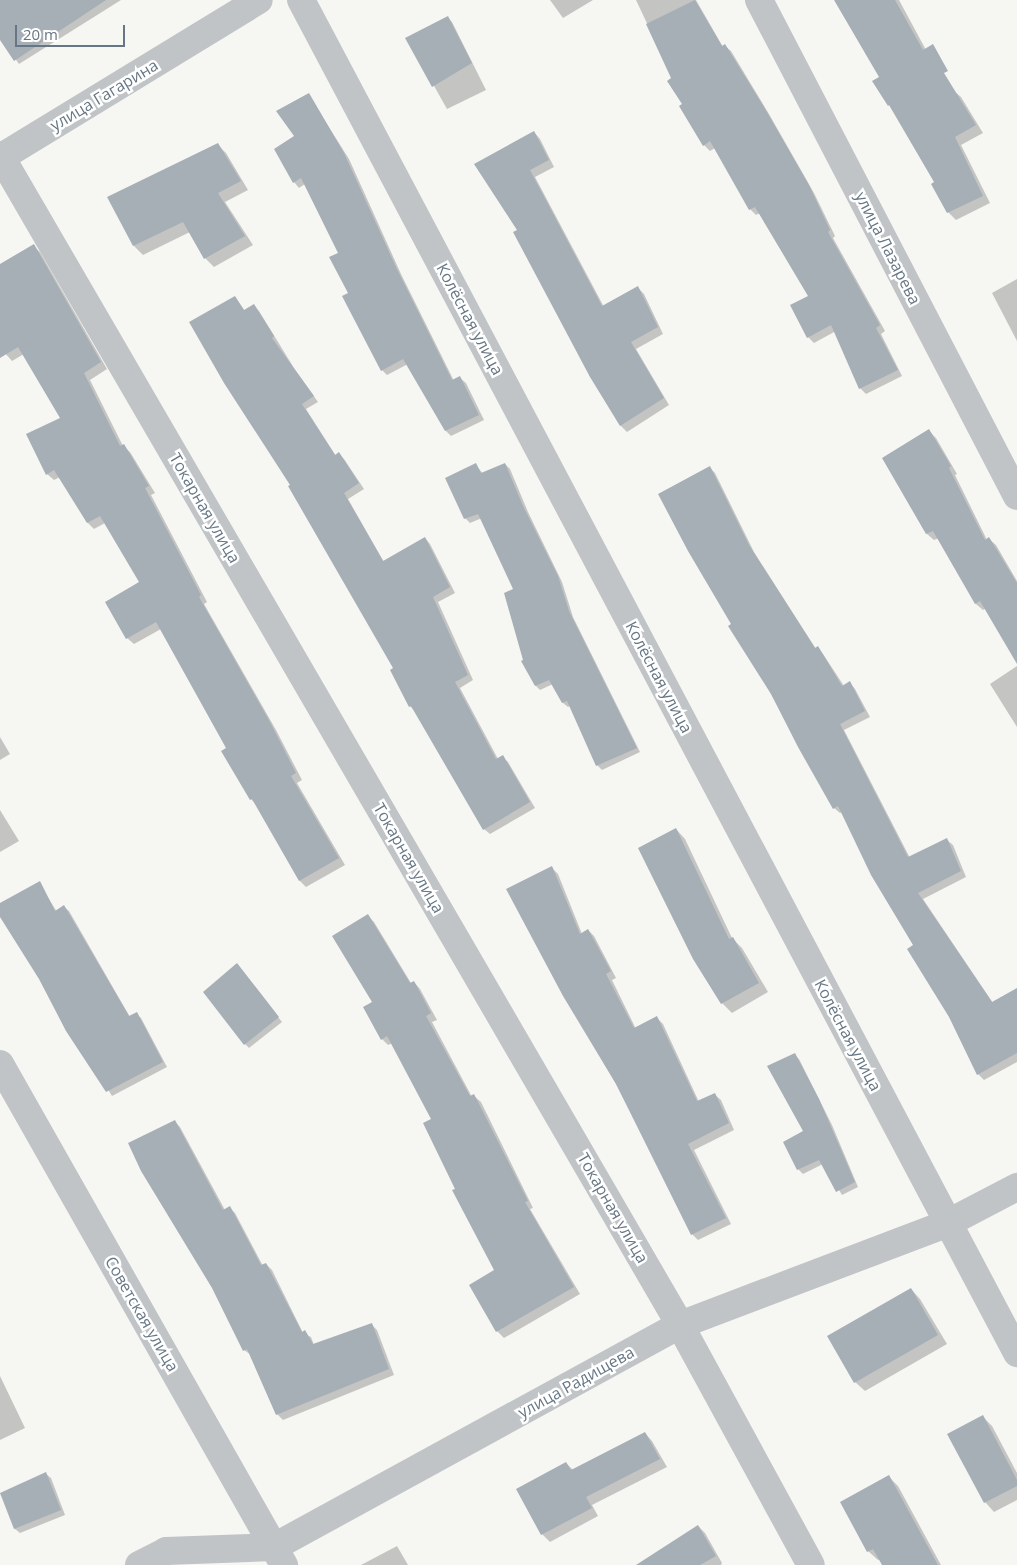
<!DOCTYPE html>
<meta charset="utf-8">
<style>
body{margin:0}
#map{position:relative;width:1017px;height:1565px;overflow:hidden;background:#f6f6f3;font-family:"Open Sans",sans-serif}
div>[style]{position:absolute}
.shadow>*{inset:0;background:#0003}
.building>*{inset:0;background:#a6afb5}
.minor>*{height:28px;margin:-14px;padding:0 14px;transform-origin:14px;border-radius:14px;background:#c0c4c7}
.tertiary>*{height:28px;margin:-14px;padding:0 14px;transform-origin:14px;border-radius:14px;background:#c0c4c7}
span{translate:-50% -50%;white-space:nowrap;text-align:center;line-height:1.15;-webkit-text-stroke:5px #fff;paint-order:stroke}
.street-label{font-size:16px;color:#667684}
.scale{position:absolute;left:15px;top:25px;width:110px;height:22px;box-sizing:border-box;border:2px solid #667684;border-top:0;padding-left:6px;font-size:15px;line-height:18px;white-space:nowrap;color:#667684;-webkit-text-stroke:4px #fff;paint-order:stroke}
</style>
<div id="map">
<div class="shadow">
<i style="clip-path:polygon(0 0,121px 0,19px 64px,0 37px)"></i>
<i style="clip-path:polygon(550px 0,593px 0,563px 18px)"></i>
<i style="clip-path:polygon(636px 0,696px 0,723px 47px,725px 46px,731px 51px,769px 114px,814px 193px,835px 236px,833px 238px,885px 331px,881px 334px,902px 376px,866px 394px,860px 388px,836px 331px,814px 343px,808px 337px,810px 296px,760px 213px,756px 215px,750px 209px,715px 148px,710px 151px,704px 145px)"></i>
<i style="clip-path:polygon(850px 0,899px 0,933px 63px)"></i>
<i style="clip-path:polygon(447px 17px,452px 22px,486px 90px,447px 109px,407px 38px)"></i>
<i style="clip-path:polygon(953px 90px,961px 97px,983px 133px,961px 145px,990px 203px,956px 220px,948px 212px)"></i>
<i style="clip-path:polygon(308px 94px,349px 159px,401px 274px,454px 381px,460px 378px,466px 383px,484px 420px,451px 436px,446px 431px,408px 364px,387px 375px,382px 370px,349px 294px,340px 253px,305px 184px,299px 188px,294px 182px,296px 136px)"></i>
<i style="clip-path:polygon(534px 132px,540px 139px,554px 167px,535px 177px,604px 307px,638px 288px,644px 294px,663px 334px,636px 349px,669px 405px,627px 432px,621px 426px,519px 230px)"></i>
<i style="clip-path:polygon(217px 144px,226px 153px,248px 190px,225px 202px,253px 245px,214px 267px,205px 258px,190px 232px,143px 255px,134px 246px,109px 198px)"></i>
<i style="clip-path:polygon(33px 246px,40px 252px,107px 369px,90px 380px,123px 446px,130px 452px,155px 493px,151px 495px,207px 602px,204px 604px,276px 730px,302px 780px,297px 783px,345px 865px,306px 887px,300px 881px,257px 806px,251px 799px,228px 748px,161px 629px,134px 644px,127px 638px,141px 583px,105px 523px,94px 529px,88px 523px,60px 477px,54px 480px,47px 474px,62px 418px,24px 354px,12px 361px,4px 352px,0 355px,0 265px)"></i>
<i style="clip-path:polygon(1017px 279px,1017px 341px,992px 293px)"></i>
<i style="clip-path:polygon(235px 298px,245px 311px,254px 306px,259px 311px,294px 368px,318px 402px,306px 409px,336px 456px,338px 454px,344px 459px,364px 489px,348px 499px,384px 562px,425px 538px,430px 544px,455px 593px,438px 602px,473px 680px,460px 688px,498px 759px,502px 757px,508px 762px,535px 808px,490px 834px,484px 829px,416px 712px,410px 706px)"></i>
<i style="clip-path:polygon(929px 431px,936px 438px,957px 474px,955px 475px,987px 540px,989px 539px,996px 545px,1017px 581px,1017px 661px,986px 608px,983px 610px,976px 604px,939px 538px,934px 540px,927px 534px,884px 458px)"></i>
<i style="clip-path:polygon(505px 464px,510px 469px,528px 512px,562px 582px,573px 617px,640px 752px,602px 770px,597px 765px,570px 706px,568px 707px,563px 703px,553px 684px,540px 690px,536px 686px,525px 660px,515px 590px,482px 518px,470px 523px,465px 518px,447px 479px,476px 465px,483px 474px)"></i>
<i style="clip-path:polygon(709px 467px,715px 473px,754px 552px,816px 649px,818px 648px,823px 654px,844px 686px,850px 683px,855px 689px,870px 717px,844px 730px,910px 858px,947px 840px,953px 845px,966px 877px,923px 899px,993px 1003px,1017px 989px,1017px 1062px,984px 1080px,978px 1074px,915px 945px,842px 812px,840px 813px,834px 808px,733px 625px)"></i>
<i style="clip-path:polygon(1017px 666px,1017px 727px,990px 684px)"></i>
<i style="clip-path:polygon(0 737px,10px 754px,0 760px)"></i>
<i style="clip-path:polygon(0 810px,19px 841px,0 852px)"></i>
<i style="clip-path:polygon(676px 829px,685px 839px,732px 938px,742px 948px,768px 992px,732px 1013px,722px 1003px)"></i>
<i style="clip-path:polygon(552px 868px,558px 874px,582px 934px,588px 930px,594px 936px,616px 978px,612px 980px,636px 1029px,657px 1018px,663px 1024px,699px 1102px,714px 1094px,721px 1100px,734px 1130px,694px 1150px,731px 1224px,698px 1240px,692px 1234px,667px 1181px,616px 1084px,543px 957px)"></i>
<i style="clip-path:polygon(39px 883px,57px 912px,64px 907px,69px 911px,130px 1017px,136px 1014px,141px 1018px,167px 1067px,112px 1096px,0 915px,0 904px)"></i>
<i style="clip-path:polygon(368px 916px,374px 922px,411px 983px,414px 982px,420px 989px,437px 1020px,432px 1022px,472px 1097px,474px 1096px,481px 1102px,533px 1208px,530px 1209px,580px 1294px,504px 1338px,497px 1331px,495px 1271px,457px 1189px,433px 1119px,393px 1043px,388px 1045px,382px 1039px,374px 1002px)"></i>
<i style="clip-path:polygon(242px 970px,282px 1022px,249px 1048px,245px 1044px)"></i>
<i style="clip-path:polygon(794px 1055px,799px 1059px,832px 1125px,858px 1187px,842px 1195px,823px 1164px,803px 1174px,798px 1169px,805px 1132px)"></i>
<i style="clip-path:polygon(175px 1122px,180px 1127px,225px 1210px,230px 1208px,235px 1213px,263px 1266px,266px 1264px,272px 1270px,303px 1333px,311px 1337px,314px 1345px,371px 1324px,377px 1330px,394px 1375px,283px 1420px,277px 1414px,251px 1355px,244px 1350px)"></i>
<i style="clip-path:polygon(911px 1289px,920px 1299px,947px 1344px,865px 1391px,855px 1382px)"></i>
<i style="clip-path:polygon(0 1376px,25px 1428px,0 1440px)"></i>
<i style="clip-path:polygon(983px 1417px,992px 1426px,1017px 1473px,1017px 1500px,994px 1512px,985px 1502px)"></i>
<i style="clip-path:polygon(645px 1433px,652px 1441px,667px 1467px,592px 1505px,598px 1516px,550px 1542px,542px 1534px,566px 1463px,573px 1470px)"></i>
<i style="clip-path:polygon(46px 1474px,51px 1478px,65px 1515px,20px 1533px,15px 1529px,2px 1493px)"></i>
<i style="clip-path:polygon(888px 1476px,898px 1486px,941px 1565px,883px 1565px,880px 1559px,878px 1560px,868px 1551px)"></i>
<i style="clip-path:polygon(698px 1526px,705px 1533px,722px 1563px,721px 1565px,667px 1565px)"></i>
<i style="clip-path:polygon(397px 1546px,408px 1565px,361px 1565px)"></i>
</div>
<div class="building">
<i style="clip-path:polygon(0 0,106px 0,14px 61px,0 40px)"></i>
<i style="clip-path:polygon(695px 0,722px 46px,725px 44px,764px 107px,809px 185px,830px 230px,828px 232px,880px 325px,876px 328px,898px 370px,859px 389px,831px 325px,807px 338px,790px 305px,808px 296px,755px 207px,749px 210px,710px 141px,703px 146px,679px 106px,682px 104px,667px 81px,671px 78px,646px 24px)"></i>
<i style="clip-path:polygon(834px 0,895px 0,923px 50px,933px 44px,948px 71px,944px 73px,976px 125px,955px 137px,983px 196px,947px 213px,931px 184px,934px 182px,889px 105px,888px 106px,872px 81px,879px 77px)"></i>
<i style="clip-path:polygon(448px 16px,472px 63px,432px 87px,405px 38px)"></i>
<i style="clip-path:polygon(309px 93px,344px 153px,396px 267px,452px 380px,460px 376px,479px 415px,445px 431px,403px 359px,381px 371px,342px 296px,348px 293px,329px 257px,338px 253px,301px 178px,293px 183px,274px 149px,294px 136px,276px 111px)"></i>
<i style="clip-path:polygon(534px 131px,549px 160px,530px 170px,602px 306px,638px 286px,658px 327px,631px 342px,664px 398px,620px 426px,590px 377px,513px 232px,517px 230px,474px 164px)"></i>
<i style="clip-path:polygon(218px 143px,241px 181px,218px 193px,245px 236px,204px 259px,183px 222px,133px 246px,107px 197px)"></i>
<i style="clip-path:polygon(34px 244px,101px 362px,84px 373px,120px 446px,124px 444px,149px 486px,145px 488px,201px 595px,199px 597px,270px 722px,296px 773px,291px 776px,339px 858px,299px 881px,252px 799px,250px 800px,221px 751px,226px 748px,156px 622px,126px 639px,105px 602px,139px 582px,100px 516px,87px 523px,54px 470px,46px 475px,26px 434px,60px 418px,18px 347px,0 358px,0 264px)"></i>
<i style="clip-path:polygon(235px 296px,244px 310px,254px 304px,274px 336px,272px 338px,314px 396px,302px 404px,335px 455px,339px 452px,359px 483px,344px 493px,383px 561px,425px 537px,450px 587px,433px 597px,468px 675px,455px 682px,496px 759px,503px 755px,530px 802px,483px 830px,411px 706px,409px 707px,390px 670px,393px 668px,288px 486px,290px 485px,224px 383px,189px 322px)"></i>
<i style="clip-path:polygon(929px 429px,951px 466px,949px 468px,985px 540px,989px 537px,1017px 583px,1017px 664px,980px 601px,975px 604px,933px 531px,926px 534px,882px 458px)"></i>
<i style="clip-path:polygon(476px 463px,481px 473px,505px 463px,523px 506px,558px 576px,569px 611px,637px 748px,596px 766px,567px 701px,562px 703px,549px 680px,535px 686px,521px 661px,523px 660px,504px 593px,513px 589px,478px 514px,464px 519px,445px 478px)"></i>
<i style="clip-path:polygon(710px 466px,749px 545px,815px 648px,818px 646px,842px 686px,850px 681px,865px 711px,840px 724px,908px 857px,947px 838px,961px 871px,918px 893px,992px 1002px,1017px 988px,1017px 1053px,977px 1075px,949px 1017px,907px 949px,913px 945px,871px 875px,838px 806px,833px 809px,798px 747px,771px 694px,728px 626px,731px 624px,688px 551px,658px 494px)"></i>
<i style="clip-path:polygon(676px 828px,729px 939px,733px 937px,759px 983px,721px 1004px,693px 959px,638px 848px)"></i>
<i style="clip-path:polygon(552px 866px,580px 934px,588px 929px,611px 971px,606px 974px,634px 1028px,657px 1016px,697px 1101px,715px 1093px,729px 1123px,688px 1144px,726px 1218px,691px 1235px,616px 1084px,563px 996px,506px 889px)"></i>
<i style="clip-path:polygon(40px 881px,55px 911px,64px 905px,129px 1016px,137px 1012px,163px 1062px,106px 1092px,66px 1031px,39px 979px,0 917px,0 903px)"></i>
<i style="clip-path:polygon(368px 914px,410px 983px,414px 981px,431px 1013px,426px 1016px,470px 1096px,474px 1094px,528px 1201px,525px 1202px,574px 1287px,496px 1332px,469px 1285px,494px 1270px,452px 1190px,455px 1189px,423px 1123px,431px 1119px,387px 1036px,381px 1040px,363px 1007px,372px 1002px,332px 936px)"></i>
<i style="clip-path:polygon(237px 963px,279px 1017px,244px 1045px,203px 992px)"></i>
<i style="clip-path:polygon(795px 1053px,819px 1099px,855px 1182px,836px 1192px,819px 1160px,797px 1170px,783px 1142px,803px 1131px,767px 1066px)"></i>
<i style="clip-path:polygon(175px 1120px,223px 1210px,230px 1206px,261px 1265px,266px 1263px,302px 1332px,305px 1330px,313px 1344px,372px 1323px,389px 1369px,276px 1415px,247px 1349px,243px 1351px,212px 1288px,141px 1171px,128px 1143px)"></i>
<i style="clip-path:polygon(911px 1288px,938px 1335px,854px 1383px,827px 1336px)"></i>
<i style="clip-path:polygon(983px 1415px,1017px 1480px,1017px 1486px,984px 1503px,947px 1434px)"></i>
<i style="clip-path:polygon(645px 1432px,660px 1459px,586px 1497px,592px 1508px,541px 1535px,516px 1489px,566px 1462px,571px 1470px)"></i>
<i style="clip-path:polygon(46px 1472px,61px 1510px,14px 1529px,0 1493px)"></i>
<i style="clip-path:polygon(889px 1475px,914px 1521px,938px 1565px,882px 1565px,873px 1549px,867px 1552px,840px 1502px)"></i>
<i style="clip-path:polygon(698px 1525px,716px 1556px,700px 1565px,636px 1565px)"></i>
</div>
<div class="minor">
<i style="left:301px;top:0;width:1531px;rotate:62.11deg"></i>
<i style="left:759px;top:0;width:559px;rotate:62.52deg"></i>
<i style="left:0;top:155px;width:1353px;rotate:59.83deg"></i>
<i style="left:680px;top:1325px;width:273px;rotate:61.4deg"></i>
<i style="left:0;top:1064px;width:576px;rotate:60.45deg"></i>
<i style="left:139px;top:1565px;width:30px;rotate:-27deg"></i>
<i style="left:166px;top:1551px;width:108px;rotate:-2.1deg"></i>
<i style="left:274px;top:1547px;width:463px;rotate:-28.7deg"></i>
<i style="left:680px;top:1325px;width:287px;rotate:-20.8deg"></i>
<i style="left:948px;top:1223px;width:78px;rotate:-27.6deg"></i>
</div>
<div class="tertiary">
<i style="left:0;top:158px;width:303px;rotate:-31.4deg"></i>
</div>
<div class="street-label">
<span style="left:104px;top:95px;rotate:-31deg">улица Гагарина</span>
<span style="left:888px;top:248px;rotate:63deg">улица Лазарева</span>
<span style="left:470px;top:319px;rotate:62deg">Колёсная улица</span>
<span style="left:205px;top:508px;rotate:60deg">Токарная улица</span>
<span style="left:659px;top:677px;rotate:62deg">Колёсная улица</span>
<span style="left:409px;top:858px;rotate:60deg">Токарная улица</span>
<span style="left:848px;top:1035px;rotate:62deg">Колёсная улица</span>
<span style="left:613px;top:1208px;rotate:60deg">Токарная улица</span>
<span style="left:142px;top:1314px;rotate:60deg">Советская улица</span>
<span style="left:576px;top:1382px;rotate:-29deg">улица Радищева</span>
</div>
<div class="scale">20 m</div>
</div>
